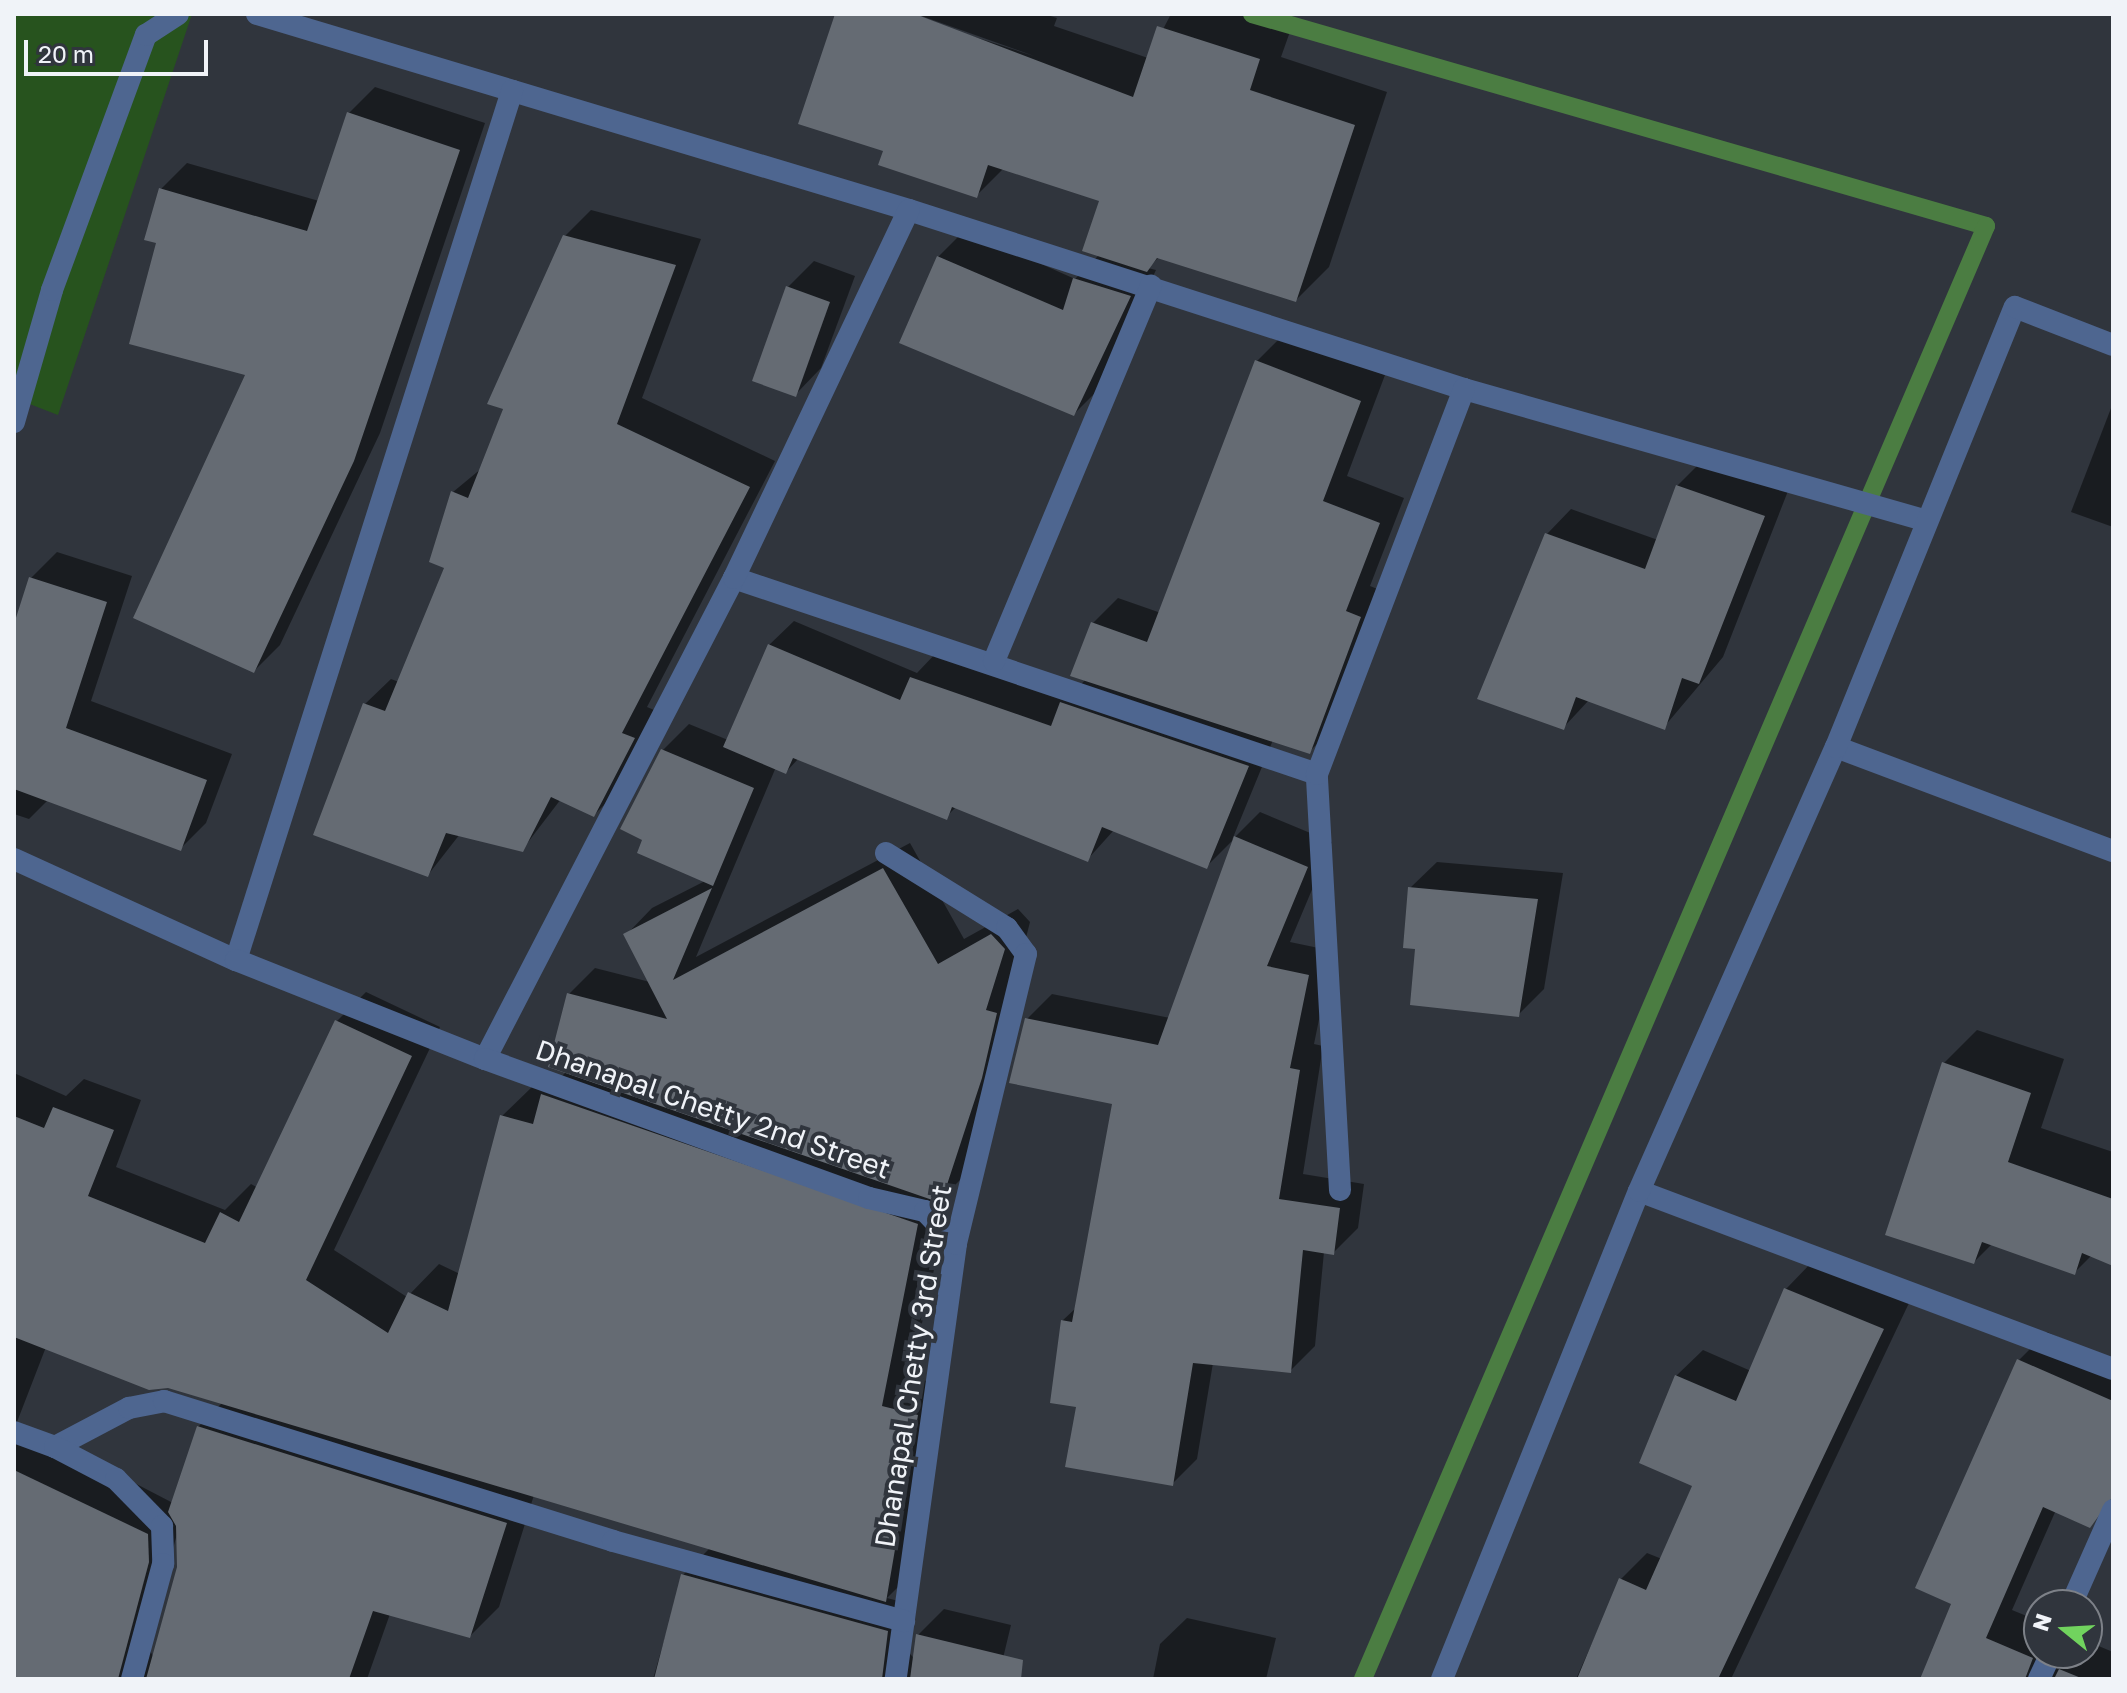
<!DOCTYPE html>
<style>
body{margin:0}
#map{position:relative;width:2127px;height:1693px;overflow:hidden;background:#30353d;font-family:"Golos Text",sans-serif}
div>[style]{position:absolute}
.green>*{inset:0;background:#27531e}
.shadow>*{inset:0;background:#0007}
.stream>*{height:18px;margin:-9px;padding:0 9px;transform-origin:9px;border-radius:9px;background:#4b7d42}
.building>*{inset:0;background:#656b73}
.minor>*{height:22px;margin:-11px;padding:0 11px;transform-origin:11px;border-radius:11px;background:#4e6690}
.tertiary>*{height:22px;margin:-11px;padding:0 11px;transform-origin:11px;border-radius:11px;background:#4e6690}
span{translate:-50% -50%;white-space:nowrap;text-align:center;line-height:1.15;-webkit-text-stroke:8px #30353d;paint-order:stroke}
.street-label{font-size:28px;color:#f0f3f8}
.frame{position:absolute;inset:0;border:16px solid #f0f3f8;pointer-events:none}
.north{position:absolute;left:2023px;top:1589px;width:80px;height:80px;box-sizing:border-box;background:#30353d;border:2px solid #7d8188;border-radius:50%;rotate:288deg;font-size:22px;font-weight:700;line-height:32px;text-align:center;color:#f0f3f8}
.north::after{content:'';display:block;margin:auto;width:28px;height:36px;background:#71d35e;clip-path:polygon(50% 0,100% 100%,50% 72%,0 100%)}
.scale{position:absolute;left:24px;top:40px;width:184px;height:36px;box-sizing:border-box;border:4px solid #f0f3f8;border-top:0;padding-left:10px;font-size:24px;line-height:28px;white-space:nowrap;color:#f0f3f8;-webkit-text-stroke:6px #30353d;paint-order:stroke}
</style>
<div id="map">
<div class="green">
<i style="clip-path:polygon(14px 14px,192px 14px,58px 415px,14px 398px)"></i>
</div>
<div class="shadow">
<i style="clip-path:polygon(837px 14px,903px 14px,1034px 56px,916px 14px,1044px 14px,1057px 18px,1054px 26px,1148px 58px,1171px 14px,1254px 14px,1292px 26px,1281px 57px,1387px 92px,1329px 267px,1296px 300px,1160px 256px,1148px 268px,1156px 270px,1100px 388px,1074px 414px,938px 257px,965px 230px,1075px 279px,1099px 255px,1101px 200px,1004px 168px,976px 196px,886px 150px)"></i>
<i style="clip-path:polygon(375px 87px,485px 123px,380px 433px,280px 645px,254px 671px,247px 374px,159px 242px,161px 189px,187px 163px,319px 201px,349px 113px)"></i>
<i style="clip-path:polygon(591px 210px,701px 239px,642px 398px,775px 461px,647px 707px,659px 712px,620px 789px,594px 815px,561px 799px,522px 850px,460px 834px,428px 875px,365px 704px,391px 679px,399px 682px,447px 566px,453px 492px,482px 468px,565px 236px)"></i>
<i style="clip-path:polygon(814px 261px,855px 276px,821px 368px,795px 395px,788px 287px)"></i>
<i style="clip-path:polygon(evenodd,1282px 336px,1385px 375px,1347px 476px,1404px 498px,1370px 586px,1385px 592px,1335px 726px,1309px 752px,1273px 740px,1232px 840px,1260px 812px,1332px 842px,1290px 942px,1333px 951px,1314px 1044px,1323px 1046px,1303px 1174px,1364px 1184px,1358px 1228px,1333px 1253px,1324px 1252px,1315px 1346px,1290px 1371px,1213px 1363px,1197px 1459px,1173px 1483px,1078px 1405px,1062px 1321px,1077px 1307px,1114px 1103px,1027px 1019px,1052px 994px,1170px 1018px,1235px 838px,1207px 866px,1114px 830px,1087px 860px,956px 807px,946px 817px,799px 758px,786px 772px,776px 767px,696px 957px,910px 843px,964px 939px,1018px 909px,1030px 922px,966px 1174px,944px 1196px,950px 1198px,910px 1377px,947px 1386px,915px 1570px,887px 1598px,914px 1605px,908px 1651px,915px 1660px,918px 1635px,944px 1609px,1011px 1625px,998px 1679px,653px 1679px,683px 1575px,711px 1547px,534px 1495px,499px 1607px,470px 1636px,390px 1614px,367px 1679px,14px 1679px,14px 1073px,66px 1096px,84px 1079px,141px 1100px,116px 1167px,225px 1210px,251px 1184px,258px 1188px,337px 1021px,366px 992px,440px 1027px,334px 1250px,407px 1297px,439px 1264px,460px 1274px,502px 1116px,532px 1087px,547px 1091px,567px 1071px,569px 994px,595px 968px,650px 982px,626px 935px,652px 908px,705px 881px,663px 750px,689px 724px,728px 740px,769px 645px,794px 621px,917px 673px,936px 653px,1067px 699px,1086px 679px,1093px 623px,1118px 598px,1161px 613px,1257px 361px,1282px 336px,46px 1347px,223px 1402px,198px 1427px,173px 1503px,17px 1422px,46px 1347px,1282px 336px,177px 1534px,179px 1568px,154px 1658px,147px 1645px,177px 1534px)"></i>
<i style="clip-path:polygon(2113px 403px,2113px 527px,2071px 512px)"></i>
<i style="clip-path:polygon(1702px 461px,1788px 491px,1723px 657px,1664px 727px,1589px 700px,1563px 728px,1547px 534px,1571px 509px,1658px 540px,1677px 486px)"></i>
<i style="clip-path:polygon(57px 552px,132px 576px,91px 701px,232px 754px,206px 823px,180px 849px,48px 800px,29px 819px,14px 814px,14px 631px,31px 578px)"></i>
<i style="clip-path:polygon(1437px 862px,1563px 873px,1544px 989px,1518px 1015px,1418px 947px,1410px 888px)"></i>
<i style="clip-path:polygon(1977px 1030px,2064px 1059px,2041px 1128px,2113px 1152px,2113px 1263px,2092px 1255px,2074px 1273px,1992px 1244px,1974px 1262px,1944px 1063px)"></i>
<i style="clip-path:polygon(1812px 1262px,1909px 1303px,1731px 1679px,1576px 1679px,1621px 1579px,1647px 1553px,1662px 1559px,1695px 1484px,1676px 1376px,1703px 1350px,1751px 1371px,1786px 1289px)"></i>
<i style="clip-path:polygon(2047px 1332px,2113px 1361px,2113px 1474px,2056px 1510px,2012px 1610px,2039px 1621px,2039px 1653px,2054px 1653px,2061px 1664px,2087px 1653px,2089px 1642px,2113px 1652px,2113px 1679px,1922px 1679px,1953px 1603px,2019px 1360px)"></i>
<i style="clip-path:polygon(1187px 1618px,1276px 1638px,1266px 1679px,1153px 1679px,1160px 1644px)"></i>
</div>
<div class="stream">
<i style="left:1252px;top:14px;width:764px;rotate:16.11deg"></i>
<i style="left:1986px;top:226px;width:1581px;rotate:113.21deg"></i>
</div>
<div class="building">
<i style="clip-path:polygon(835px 14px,915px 14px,1133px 97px,1157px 26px,1260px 59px,1250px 90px,1355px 125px,1296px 302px,1157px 258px,1147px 272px,1082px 251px,1099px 201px,988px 165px,977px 198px,878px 165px,883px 151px,798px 124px)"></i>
<i style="clip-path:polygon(347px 112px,460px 150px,354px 461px,254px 673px,133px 618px,245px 375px,129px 344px,156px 243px,144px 240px,159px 188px,307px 231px)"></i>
<i style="clip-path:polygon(563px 235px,676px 265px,617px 424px,750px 487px,622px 733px,635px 738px,594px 817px,551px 797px,523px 852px,446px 833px,428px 877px,313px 835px,363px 703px,385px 711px,444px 568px,429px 562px,451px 491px,468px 498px,503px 409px,487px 404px)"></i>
<i style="clip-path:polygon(937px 256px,1063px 310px,1073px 278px,1131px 296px,1074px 416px,899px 343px)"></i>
<i style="clip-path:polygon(786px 286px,830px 302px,796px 397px,752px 381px)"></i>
<i style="clip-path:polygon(1255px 360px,1361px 401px,1323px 501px,1380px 523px,1346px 611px,1361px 617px,1310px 754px,1070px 676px,1091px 622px,1147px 642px)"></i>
<i style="clip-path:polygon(1676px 485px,1765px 516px,1699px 684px,1682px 678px,1665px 730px,1576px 697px,1564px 730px,1477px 699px,1545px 533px,1645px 569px)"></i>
<i style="clip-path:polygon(29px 577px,107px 602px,66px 728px,207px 780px,181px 851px,14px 789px,14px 624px)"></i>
<i style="clip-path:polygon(768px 644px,900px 700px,910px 677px,1051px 726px,1060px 702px,1249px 766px,1207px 869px,1102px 827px,1088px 862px,952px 807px,947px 820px,793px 758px,786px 774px,723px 747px)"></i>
<i style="clip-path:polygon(661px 749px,754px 788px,713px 886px,637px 853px,642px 840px,620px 829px)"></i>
<i style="clip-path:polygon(1234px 836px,1308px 867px,1267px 966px,1309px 975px,1290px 1068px,1300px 1070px,1279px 1199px,1340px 1208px,1334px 1255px,1303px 1250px,1291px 1373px,1193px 1363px,1173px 1486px,1065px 1467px,1076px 1407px,1050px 1403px,1061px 1320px,1072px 1322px,1112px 1104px,1009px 1083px,1025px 1018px,1158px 1045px)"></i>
<i style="clip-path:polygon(883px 868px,938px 964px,991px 934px,1005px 949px,986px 1010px,997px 1013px,982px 1078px,941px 1203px,548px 1067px,567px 993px,667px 1019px,623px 934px,712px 888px,673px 980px)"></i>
<i style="clip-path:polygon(1408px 887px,1538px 899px,1519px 1017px,1410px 1005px,1415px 949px,1403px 948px)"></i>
<i style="clip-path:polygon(335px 1020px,412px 1056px,306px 1280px,388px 1333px,408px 1292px,448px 1311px,500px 1115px,533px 1124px,541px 1094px,918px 1224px,882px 1406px,918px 1415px,886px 1602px,168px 1388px,149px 1390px,14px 1337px,14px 1116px,44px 1128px,53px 1107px,114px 1130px,88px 1196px,205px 1243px,220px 1212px,239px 1222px)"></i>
<i style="clip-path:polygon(1942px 1062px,2031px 1093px,2008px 1162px,2113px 1199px,2113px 1266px,2082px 1253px,2075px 1275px,1982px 1242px,1974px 1264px,1885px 1235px)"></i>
<i style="clip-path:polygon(1784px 1288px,1884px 1329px,1718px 1679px,1577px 1679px,1619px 1578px,1646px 1590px,1692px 1486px,1639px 1463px,1675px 1375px,1736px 1401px)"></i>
<i style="clip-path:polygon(2017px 1359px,2113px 1401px,2113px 1496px,2090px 1528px,2043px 1507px,1986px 1638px,2033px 1658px,2025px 1679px,1920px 1679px,1951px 1604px,1915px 1588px)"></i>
<i style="clip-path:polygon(197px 1426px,507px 1523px,470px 1638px,373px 1611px,349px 1679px,146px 1679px,177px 1567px,176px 1526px,168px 1512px)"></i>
<i style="clip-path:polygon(14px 1470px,148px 1534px,149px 1562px,118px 1679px,14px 1679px)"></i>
<i style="clip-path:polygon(681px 1574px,888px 1631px,882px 1679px,654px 1679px)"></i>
<i style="clip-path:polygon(916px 1634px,1023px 1660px,1021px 1679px,910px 1679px)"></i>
<i style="clip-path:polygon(2059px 1669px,2081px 1678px,2081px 1679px,2054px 1679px)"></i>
</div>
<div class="minor">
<i style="left:257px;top:14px;width:681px;rotate:16.73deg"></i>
<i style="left:909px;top:210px;width:583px;rotate:17.88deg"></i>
<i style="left:1464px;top:389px;width:479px;rotate:15.9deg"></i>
<i style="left:14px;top:422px;width:137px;rotate:-73.9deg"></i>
<i style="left:52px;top:290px;width:272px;rotate:-69.8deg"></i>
<i style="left:146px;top:35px;width:38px;rotate:-33deg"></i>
<i style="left:734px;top:578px;width:615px;rotate:18.58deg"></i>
<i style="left:994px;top:661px;width:407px;rotate:-67.3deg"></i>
<i style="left:1836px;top:747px;width:296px;rotate:20.6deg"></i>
<i style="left:886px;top:853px;width:142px;rotate:31.8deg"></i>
<i style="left:1007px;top:928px;width:32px;rotate:54deg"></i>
<i style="left:1026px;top:954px;width:298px;rotate:103.6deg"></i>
<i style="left:956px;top:1244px;width:439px;rotate:97.9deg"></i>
<i style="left:14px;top:859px;width:244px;rotate:24.5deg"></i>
<i style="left:236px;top:960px;width:912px;rotate:-72.38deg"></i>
<i style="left:236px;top:960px;width:268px;rotate:21.7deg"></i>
<i style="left:485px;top:1059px;width:542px;rotate:-62.63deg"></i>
<i style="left:734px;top:578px;width:407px;rotate:-64.6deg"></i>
<i style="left:485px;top:1059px;width:408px;rotate:19.9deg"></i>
<i style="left:869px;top:1198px;width:57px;rotate:13.1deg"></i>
<i style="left:925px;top:1211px;width:45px;rotate:46.8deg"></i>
<i style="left:1340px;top:1190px;width:417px;rotate:-93.2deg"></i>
<i style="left:1317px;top:774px;width:412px;rotate:-69.1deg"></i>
<i style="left:1639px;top:1191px;width:506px;rotate:20.58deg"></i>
<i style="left:14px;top:1432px;width:44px;rotate:20.1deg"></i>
<i style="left:55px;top:1447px;width:84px;rotate:-27.8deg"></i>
<i style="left:129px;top:1408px;width:36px;rotate:-11deg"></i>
<i style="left:164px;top:1401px;width:470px;rotate:17.3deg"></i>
<i style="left:613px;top:1541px;width:302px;rotate:15.4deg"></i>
<i style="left:55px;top:1447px;width:69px;rotate:27.7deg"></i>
<i style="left:116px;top:1479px;width:66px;rotate:45.6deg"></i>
<i style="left:162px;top:1526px;width:38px;rotate:88deg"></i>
<i style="left:163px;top:1564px;width:119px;rotate:105.1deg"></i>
<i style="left:2071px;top:1605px;width:104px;rotate:-66.1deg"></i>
<i style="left:2039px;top:1679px;width:29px;rotate:-65deg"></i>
</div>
<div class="tertiary">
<i style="left:1442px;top:1679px;width:526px;rotate:-68.02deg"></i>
<i style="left:1639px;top:1191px;width:486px;rotate:-66.1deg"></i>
<i style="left:1836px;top:747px;width:475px;rotate:-67.9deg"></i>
<i style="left:2015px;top:307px;width:105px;rotate:21.2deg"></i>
</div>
<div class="street-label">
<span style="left:713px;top:1109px;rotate:19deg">Dhanapal Chetty 2nd Street</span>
<span style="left:913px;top:1366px;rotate:-81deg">Dhanapal Chetty 3rd Street</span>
</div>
<div class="frame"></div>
<div class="north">N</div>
<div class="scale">20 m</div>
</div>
